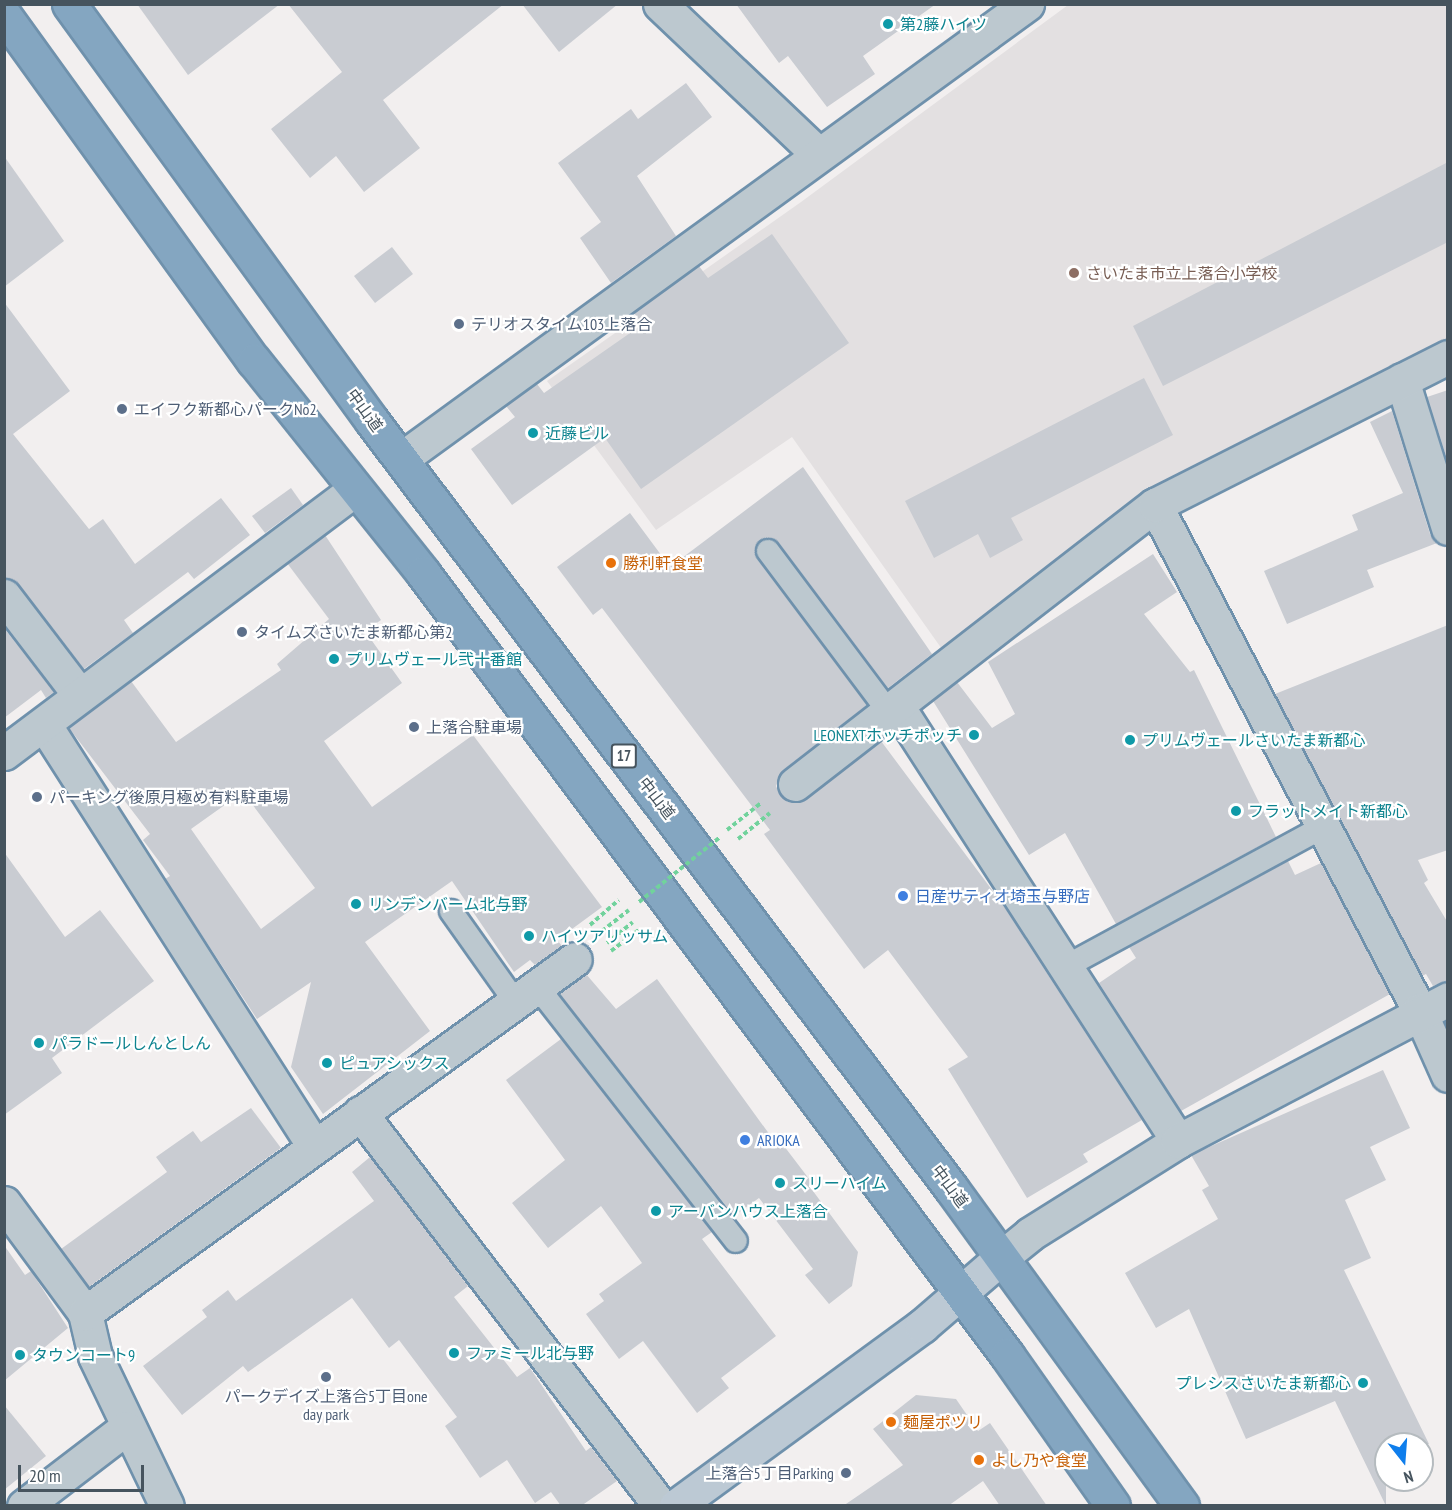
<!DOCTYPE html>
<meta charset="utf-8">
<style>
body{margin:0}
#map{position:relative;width:1452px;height:1510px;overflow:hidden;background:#f2efef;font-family:"PT Sans Narrow","Noto Sans JP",sans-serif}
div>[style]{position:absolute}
.education>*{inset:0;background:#e3e0e1}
.building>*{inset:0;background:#c9ccd2}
.path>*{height:4px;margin-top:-2px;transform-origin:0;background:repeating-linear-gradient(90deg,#71d29c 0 4.5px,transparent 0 7.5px)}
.roads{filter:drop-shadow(2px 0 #6f91ac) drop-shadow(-2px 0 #6f91ac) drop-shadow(0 2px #6f91ac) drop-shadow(0 -2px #6f91ac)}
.lane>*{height:22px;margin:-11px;padding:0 11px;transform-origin:11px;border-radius:11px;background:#bcc8cf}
.street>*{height:33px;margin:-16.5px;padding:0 16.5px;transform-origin:16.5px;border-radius:16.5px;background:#bcc8cf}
.secondary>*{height:33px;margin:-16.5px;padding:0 16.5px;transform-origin:16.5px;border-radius:16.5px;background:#bcc9d4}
.highway>*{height:33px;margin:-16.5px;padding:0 16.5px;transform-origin:16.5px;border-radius:16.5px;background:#84a6c1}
.path-bridge>*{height:4px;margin-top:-2px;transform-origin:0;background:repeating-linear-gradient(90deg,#71d29c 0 4.5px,transparent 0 7.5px)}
.dots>*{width:16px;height:16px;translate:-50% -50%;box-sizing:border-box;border:3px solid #fff;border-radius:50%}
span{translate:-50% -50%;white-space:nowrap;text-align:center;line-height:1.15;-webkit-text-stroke:4.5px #fff;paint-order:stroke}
.shield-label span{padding:2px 4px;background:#fff;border:2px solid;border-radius:4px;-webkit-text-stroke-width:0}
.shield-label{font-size:15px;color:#46545e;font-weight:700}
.culture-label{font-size:16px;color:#0d838f}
.left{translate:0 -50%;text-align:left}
.right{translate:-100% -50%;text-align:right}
.education-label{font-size:16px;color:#785e54}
.service-label{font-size:16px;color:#4e5e75}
.street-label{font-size:16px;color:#46545e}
.food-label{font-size:16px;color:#c56008}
.shop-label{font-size:16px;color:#366cbe}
.frame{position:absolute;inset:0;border:6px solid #46545e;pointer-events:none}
.north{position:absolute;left:1374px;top:1432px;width:60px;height:60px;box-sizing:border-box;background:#fff;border:2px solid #b5bbbf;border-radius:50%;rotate:163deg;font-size:16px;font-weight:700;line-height:24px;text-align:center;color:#46545e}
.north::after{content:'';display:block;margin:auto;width:21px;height:27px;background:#0f7eec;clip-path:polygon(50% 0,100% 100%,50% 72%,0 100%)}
.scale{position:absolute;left:18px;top:1465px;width:126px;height:27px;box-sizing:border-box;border:3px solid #46545e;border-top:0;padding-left:8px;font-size:18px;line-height:21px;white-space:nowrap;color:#46545e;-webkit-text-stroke:4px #fff;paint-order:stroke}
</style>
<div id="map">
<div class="education">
<i style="clip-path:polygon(1068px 5px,1447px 5px,1447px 343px,944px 652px,792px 437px,656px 530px,547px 381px,801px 202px)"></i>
</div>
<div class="building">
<i style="clip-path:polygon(137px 4px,280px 4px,188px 75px)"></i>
<i style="clip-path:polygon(288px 4px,504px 4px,383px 100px,420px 148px,364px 192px,336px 156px,310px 178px,271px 129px,342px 72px)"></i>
<i style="clip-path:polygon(522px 4px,618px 4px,559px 52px)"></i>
<i style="clip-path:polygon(736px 4px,936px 4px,863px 56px,875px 74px,827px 107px,788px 56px,779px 63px)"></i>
<i style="clip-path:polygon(686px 83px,712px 117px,637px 176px,676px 236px,611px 283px,580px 238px,601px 222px,558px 163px,631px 109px,638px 119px)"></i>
<i style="clip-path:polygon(4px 156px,64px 241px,4px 287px)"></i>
<i style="clip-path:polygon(1448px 162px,1448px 242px,1163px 386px,1133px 326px)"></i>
<i style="clip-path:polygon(772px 234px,849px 343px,641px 489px,605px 438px,512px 505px,471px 449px,515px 417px,506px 406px,537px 384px,544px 393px,643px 324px,634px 313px,699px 266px,708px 278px)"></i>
<i style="clip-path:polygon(392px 247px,413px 274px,375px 303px,354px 276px)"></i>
<i style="clip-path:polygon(4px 302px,70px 391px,13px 434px,89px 529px,103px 519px,135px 564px,221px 498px,250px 535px,194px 579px,188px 572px,124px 620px,133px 633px,84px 669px,19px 585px,4px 578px)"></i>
<i style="clip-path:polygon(1144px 378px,1173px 435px,1011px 518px,1023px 540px,990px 558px,978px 534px,934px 558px,905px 501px)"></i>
<i style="clip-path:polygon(1448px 390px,1448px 463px,1427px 397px)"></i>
<i style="clip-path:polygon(1392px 411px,1430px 534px,1437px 543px,1367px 570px,1374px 587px,1287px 624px,1264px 571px,1358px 530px,1352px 515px,1403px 493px,1370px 422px)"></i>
<i style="clip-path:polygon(803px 467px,932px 654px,888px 688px,779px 543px,767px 538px,759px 541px,757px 559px,867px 705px,783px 770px,776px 786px,780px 795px,788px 802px,806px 799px,881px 741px,1001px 902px,1142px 1120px,1083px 1154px,1088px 1162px,1027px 1198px,948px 1069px,968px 1057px,888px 950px,864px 969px,764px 834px,770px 830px,602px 608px,593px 615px,557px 567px,630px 513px,670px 567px)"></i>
<i style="clip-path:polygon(291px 488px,303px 505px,265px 533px,252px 516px)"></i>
<i style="clip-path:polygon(evenodd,325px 535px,381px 620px,365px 631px,402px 683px,324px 741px,372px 807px,473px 735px,602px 907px,557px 940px,562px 946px,535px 965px,530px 960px,514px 972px,452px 881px,365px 942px,430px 1031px,323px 1114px,291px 1067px,311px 982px,257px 1019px,165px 879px,170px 876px,143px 840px,150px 834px,69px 728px,131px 681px,176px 742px,281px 670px,277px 664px,329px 619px,287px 563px,325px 535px,243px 792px,315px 888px,261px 929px,191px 829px,243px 792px)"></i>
<i style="clip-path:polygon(1153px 554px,1177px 592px,1144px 614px,1190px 672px,1194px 670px,1276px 837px,1116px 924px,1065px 833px,1029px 855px,933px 701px,957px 682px,992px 728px,1015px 714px,988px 662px)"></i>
<i style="clip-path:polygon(1448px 625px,1448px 850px,1418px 860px,1428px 880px,1424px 883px,1448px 923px,1448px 980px,1433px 986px,1426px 974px,1422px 976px,1275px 694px)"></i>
<i style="clip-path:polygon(4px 628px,54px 692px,46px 698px,41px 690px,4px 718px)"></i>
<i style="clip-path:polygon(4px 852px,65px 937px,100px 910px,154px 981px,52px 1058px,62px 1073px,4px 1115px)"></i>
<i style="clip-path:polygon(1288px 861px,1295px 875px,1321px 863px,1390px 994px,1181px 1111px,1099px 983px,1136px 958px,1129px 947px)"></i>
<i style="clip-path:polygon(586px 974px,616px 1009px,657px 979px,780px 1149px,784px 1146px,816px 1188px,813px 1191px,858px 1252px,852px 1286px,829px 1304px,805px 1275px,813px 1269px,759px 1198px,734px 1216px,559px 993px)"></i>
<i style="clip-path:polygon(561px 1039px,712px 1232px,702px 1239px,776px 1336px,721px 1378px,729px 1388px,697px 1413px,643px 1341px,619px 1359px,586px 1314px,604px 1301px,599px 1294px,642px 1263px,601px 1206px,548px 1248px,512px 1203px,565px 1160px,506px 1080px)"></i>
<i style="clip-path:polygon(1383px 1070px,1410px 1128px,1370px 1147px,1386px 1180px,1345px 1200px,1371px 1258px,1344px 1270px,1429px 1444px,1386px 1444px,1386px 1506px,1335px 1401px,1246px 1439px,1189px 1309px,1156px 1328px,1125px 1273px,1218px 1219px,1202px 1190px,1209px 1186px,1191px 1155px)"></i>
<i style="clip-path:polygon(251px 1108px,281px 1148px,89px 1287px,61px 1249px,167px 1172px,156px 1157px,193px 1131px,201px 1142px)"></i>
<i style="clip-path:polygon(370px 1157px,468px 1286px,454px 1297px,517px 1377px,530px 1368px,586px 1451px,591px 1447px,617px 1481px,581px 1506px,561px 1506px,551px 1492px,535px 1503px,507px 1460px,480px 1478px,445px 1426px,457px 1417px,399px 1340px,389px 1348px,352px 1298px,248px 1372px,243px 1366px,182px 1415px,143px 1366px,207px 1317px,202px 1310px,228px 1290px,236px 1301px,374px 1201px,352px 1172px)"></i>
<i style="clip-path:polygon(4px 1245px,25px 1275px,31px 1271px,68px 1328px,4px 1381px)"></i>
<i style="clip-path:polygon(916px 1395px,956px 1399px,978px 1431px,990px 1423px,1047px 1506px,1000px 1506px,983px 1481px,948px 1506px,843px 1506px,903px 1465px,873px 1429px)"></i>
<i style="clip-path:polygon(4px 1405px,46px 1456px,4px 1490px)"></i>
</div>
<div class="path">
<i style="left:727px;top:830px;width:43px;rotate:-38.5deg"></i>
<i style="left:738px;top:839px;width:41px;rotate:-39.1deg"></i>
<i style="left:590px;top:925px;width:38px;rotate:-41deg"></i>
<i style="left:602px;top:931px;width:34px;rotate:-38deg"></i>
<i style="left:607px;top:943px;width:33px;rotate:-39deg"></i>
<i style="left:611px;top:951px;width:35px;rotate:-37deg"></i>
</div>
<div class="roads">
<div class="lane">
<i style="left:768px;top:551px;width:201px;rotate:53.1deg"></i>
<i style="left:451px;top:911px;width:109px;rotate:54.7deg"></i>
<i style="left:1065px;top:967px;width:294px;rotate:-28.5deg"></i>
<i style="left:535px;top:984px;width:326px;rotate:52deg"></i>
</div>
<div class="street">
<i style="left:660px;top:4px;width:216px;rotate:43.5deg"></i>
<i style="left:1402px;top:380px;width:155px;rotate:72.7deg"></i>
<i style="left:401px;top:459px;width:774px;rotate:-36.01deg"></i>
<i style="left:1155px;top:505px;width:570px;rotate:62.4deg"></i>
<i style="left:1419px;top:1010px;width:71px;rotate:66deg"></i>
<i style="left:4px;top:596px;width:123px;rotate:52.6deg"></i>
<i style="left:897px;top:706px;width:518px;rotate:57.14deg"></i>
<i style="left:44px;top:724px;width:501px;rotate:57.39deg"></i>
<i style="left:4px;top:753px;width:439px;rotate:-36.9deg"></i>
<i style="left:795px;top:784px;width:455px;rotate:-37.8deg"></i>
<i style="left:1155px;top:505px;width:328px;rotate:-26.8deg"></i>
<i style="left:360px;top:1113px;width:494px;rotate:52.6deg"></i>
<i style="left:4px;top:1203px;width:137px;rotate:53.6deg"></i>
<i style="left:85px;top:1313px;width:44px;rotate:76.9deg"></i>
<i style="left:95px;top:1356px;width:166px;rotate:64.4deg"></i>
<i style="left:1002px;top:1257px;width:36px;rotate:-39deg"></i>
<i style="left:1030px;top:1234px;width:175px;rotate:-32.1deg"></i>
<i style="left:1178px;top:1141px;width:305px;rotate:-27.7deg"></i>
<i style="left:85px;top:1313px;width:604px;rotate:-35.85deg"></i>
<i style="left:24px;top:1506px;width:128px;rotate:-37.4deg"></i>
</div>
<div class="secondary">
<i style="left:676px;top:1506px;width:305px;rotate:-36.2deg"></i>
<i style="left:922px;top:1326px;width:106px;rotate:-40.8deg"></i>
</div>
<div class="highway">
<i style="left:69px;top:4px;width:515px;rotate:54deg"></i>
<i style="left:372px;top:421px;width:961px;rotate:52.95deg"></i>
<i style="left:951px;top:1188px;width:393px;rotate:54deg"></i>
<i style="left:4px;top:15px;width:427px;rotate:54.2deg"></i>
<i style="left:254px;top:361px;width:271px;rotate:51.4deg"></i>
<i style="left:423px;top:573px;width:976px;rotate:53.25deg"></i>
<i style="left:1007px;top:1355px;width:184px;rotate:54.9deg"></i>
</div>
</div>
<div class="path-bridge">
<i style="left:639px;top:902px;width:104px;rotate:-38.7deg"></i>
</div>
<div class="dots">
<i style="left:888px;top:24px;background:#0f9aa8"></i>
<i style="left:1074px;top:273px;background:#8d6e63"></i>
<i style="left:459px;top:324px;background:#5c6f8a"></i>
<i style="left:122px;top:409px;background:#5c6f8a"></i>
<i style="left:533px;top:433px;background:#0f9aa8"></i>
<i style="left:611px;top:563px;background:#e8710a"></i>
<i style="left:242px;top:632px;background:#5c6f8a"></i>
<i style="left:334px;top:659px;background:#0f9aa8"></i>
<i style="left:414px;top:727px;background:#5c6f8a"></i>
<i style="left:974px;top:735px;background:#0f9aa8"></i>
<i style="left:1130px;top:740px;background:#0f9aa8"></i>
<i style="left:37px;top:797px;background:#5c6f8a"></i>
<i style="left:1236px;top:811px;background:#0f9aa8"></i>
<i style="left:903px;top:896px;background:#3f7fe0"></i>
<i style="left:356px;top:904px;background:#0f9aa8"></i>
<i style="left:529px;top:936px;background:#0f9aa8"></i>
<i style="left:39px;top:1043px;background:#0f9aa8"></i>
<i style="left:327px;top:1063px;background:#0f9aa8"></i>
<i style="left:745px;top:1140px;background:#3f7fe0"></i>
<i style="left:780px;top:1183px;background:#0f9aa8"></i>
<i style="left:656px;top:1211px;background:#0f9aa8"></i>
<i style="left:454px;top:1353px;background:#0f9aa8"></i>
<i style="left:20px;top:1355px;background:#0f9aa8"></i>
<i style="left:326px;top:1377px;background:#5c6f8a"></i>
<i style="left:1363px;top:1383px;background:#0f9aa8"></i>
<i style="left:891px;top:1422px;background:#e8710a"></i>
<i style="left:979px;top:1460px;background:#e8710a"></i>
<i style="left:846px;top:1473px;background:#5c6f8a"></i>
</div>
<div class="shield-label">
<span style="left:624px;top:756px">17</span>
</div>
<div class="culture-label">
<span class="left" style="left:900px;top:24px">第2藤ハイツ</span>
<span class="left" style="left:545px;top:433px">近藤ビル</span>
<span class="left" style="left:346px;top:659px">プリムヴェール弐十番館</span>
<span class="right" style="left:962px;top:735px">LEONEXTホッチポッチ</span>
<span class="left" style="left:1142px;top:740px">プリムヴェールさいたま新都心</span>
<span class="left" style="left:1248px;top:811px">フラットメイト新都心</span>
<span class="left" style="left:368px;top:904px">リンデンバーム北与野</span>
<span class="left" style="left:541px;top:936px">ハイツアリッサム</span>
<span class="left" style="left:51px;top:1043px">パラドールしんとしん</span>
<span class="left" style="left:339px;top:1063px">ピュアシックス</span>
<span class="left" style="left:792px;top:1183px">スリーハイム</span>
<span class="left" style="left:668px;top:1211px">アーバンハウス上落合</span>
<span class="left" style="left:466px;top:1353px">ファミール北与野</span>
<span class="left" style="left:32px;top:1355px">タウンコート9</span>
<span class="right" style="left:1351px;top:1383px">プレシスさいたま新都心</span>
</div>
<div class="education-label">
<span class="left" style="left:1086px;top:273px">さいたま市立上落合小学校</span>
</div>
<div class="service-label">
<span class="left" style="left:471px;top:324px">テリオスタイム103上落合</span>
<span class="left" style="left:134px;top:409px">エイフク新都心パークNo2</span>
<span class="left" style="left:254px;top:632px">タイムズさいたま新都心第2</span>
<span class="left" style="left:426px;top:727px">上落合駐車場</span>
<span class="left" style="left:49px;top:797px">パーキング後原月極め有料駐車場</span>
<span style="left:326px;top:1405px">パークデイズ上落合5丁目one<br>day park</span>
<span class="right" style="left:834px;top:1473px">上落合5丁目Parking</span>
</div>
<div class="street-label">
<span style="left:365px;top:410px;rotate:54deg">中山道</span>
<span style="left:657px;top:798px;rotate:52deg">中山道</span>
<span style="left:950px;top:1186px;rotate:53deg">中山道</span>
</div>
<div class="food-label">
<span class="left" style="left:623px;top:563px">勝利軒食堂</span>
<span class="left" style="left:903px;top:1422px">麺屋ポツリ</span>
<span class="left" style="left:991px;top:1460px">よし乃や食堂</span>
</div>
<div class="shop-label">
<span class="left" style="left:915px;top:896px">日産サティオ埼玉与野店</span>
<span class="left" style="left:757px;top:1140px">ARIOKA</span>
</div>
<div class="frame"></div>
<div class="north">N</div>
<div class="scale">20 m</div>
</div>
